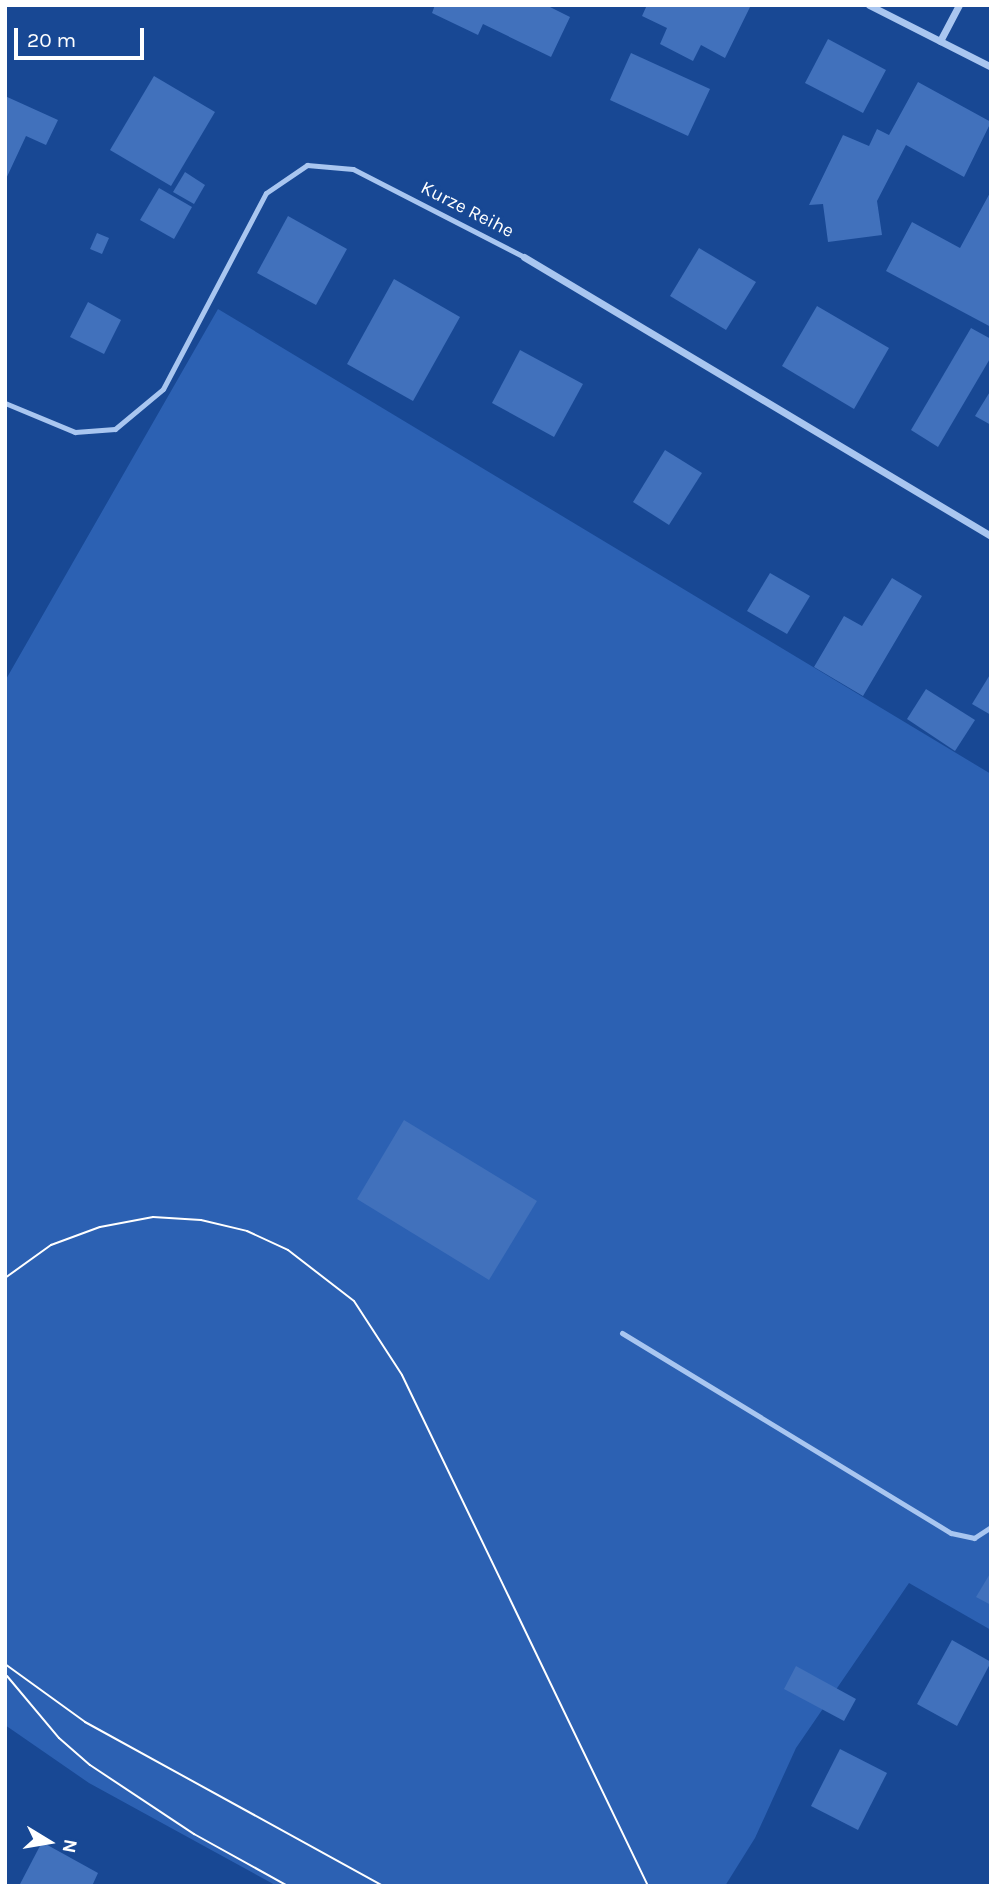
<!DOCTYPE html>
<style>
body{margin:0}
#map{position:relative;width:996px;height:1891px;overflow:hidden;background:#184894;font-family:Karla,sans-serif}
div>[style]{position:absolute}
.green>*{inset:0;background:#2c61b3}
.building>*{inset:0;background:#4171bc}
.lane>*{height:5px;margin:-2.5px;padding:0 2.5px;transform-origin:2.5px;border-radius:2.5px;background:#a9c6f0}
.street>*{height:7px;margin:-3.5px;padding:0 3.5px;transform-origin:3.5px;border-radius:3.5px;background:#a9c6f0}
.tram>*{height:2px;margin:-1px;padding:0 1px;transform-origin:1px;border-radius:1px;background:#fff}
span{translate:-50% -50%;white-space:nowrap;text-align:center;line-height:1.15;-webkit-text-stroke:5px #184894;paint-order:stroke}
.street-label{font-size:19px;color:#fff}
.frame{position:absolute;inset:0;border:7px solid #fff;pointer-events:none}
.north{position:absolute;left:14px;top:1807px;width:70px;height:70px;-webkit-text-stroke:5px #184894;paint-order:stroke;rotate:101deg;font-size:19px;font-weight:700;line-height:28px;text-align:center;color:#fff}
.north::after{content:'';display:block;margin:auto;width:24px;height:32px;background:#fff;clip-path:polygon(50% 0,100% 100%,50% 72%,0 100%)}
.scale{position:absolute;left:14px;top:28px;width:130px;height:32px;box-sizing:border-box;border:4px solid #fff;border-top:0;padding-left:9px;font-size:21px;line-height:24px;white-space:nowrap;color:#fff;-webkit-text-stroke:5px #184894;paint-order:stroke}
</style>
<div id="map">
<div class="green">
<i style="clip-path:polygon(218px 309px,991px 774px,991px 1630px,909px 1583px,796px 1748px,755px 1838px,725px 1886px,277px 1886px,89px 1783px,5px 1725px,5px 681px)"></i>
</div>
<div class="building">
<i style="clip-path:polygon(435px 5px,546px 5px,570px 17px,551px 57px,483px 24px,478px 35px,432px 13px)"></i>
<i style="clip-path:polygon(647px 5px,751px 5px,725px 58px,701px 45px,693px 61px,660px 44px,667px 28px,642px 16px)"></i>
<i style="clip-path:polygon(828px 39px,886px 70px,863px 113px,805px 83px)"></i>
<i style="clip-path:polygon(631px 53px,710px 89px,688px 136px,610px 100px)"></i>
<i style="clip-path:polygon(154px 76px,215px 112px,171px 186px,110px 150px)"></i>
<i style="clip-path:polygon(918px 82px,991px 122px,964px 177px,906px 145px,877px 201px,882px 235px,828px 242px,823px 204px,809px 205px,843px 135px,869px 146px,877px 129px,889px 135px)"></i>
<i style="clip-path:polygon(5px 96px,58px 120px,46px 145px,26px 136px,5px 181px)"></i>
<i style="clip-path:polygon(185px 172px,205px 185px,194px 204px,173px 192px)"></i>
<i style="clip-path:polygon(159px 188px,192px 207px,174px 239px,140px 220px)"></i>
<i style="clip-path:polygon(991px 191px,991px 327px,886px 271px,912px 222px,960px 248px)"></i>
<i style="clip-path:polygon(288px 216px,347px 249px,316px 305px,257px 273px)"></i>
<i style="clip-path:polygon(97px 233px,109px 238px,102px 254px,90px 249px)"></i>
<i style="clip-path:polygon(699px 248px,756px 282px,726px 330px,670px 296px)"></i>
<i style="clip-path:polygon(394px 279px,460px 317px,413px 401px,347px 364px)"></i>
<i style="clip-path:polygon(88px 302px,121px 320px,104px 354px,70px 337px)"></i>
<i style="clip-path:polygon(817px 306px,889px 348px,854px 409px,782px 366px)"></i>
<i style="clip-path:polygon(971px 328px,991px 339px,991px 357px,938px 447px,911px 430px)"></i>
<i style="clip-path:polygon(520px 350px,583px 384px,554px 437px,492px 403px)"></i>
<i style="clip-path:polygon(991px 390px,991px 425px,975px 416px)"></i>
<i style="clip-path:polygon(665px 450px,702px 473px,669px 525px,633px 502px)"></i>
<i style="clip-path:polygon(770px 573px,810px 596px,787px 634px,747px 611px)"></i>
<i style="clip-path:polygon(892px 578px,922px 596px,863px 696px,814px 667px,844px 616px,862px 626px)"></i>
<i style="clip-path:polygon(991px 673px,991px 715px,972px 704px)"></i>
<i style="clip-path:polygon(926px 689px,975px 720px,955px 751px,907px 719px)"></i>
<i style="clip-path:polygon(404px 1120px,537px 1201px,489px 1280px,357px 1199px)"></i>
<i style="clip-path:polygon(991px 1572px,991px 1605px,976px 1597px)"></i>
<i style="clip-path:polygon(952px 1640px,991px 1662px,957px 1726px,917px 1704px)"></i>
<i style="clip-path:polygon(796px 1666px,856px 1699px,844px 1721px,784px 1689px)"></i>
<i style="clip-path:polygon(840px 1749px,887px 1773px,858px 1830px,811px 1806px)"></i>
<i style="clip-path:polygon(42px 1842px,98px 1873px,92px 1886px,19px 1886px)"></i>
</div>
<div class="lane">
<i style="left:5px;top:403px;width:76px;rotate:22.5deg"></i>
<i style="left:75px;top:432px;width:40px;rotate:-4.3deg"></i>
<i style="left:115px;top:429px;width:62px;rotate:-39.8deg"></i>
<i style="left:163px;top:389px;width:221px;rotate:-62.3deg"></i>
<i style="left:266px;top:193px;width:50px;rotate:-34.3deg"></i>
<i style="left:307px;top:165px;width:46px;rotate:5deg"></i>
<i style="left:353px;top:169px;width:192px;rotate:27.2deg"></i>
<i style="left:622px;top:1333px;width:385px;rotate:31.3deg"></i>
<i style="left:951px;top:1533px;width:24px;rotate:12deg"></i>
<i style="left:974px;top:1538px;width:20px;rotate:-33deg"></i>
</div>
<div class="street">
<i style="left:869px;top:5px;width:137px;rotate:26.9deg"></i>
<i style="left:940px;top:41px;width:41px;rotate:-62.2deg"></i>
<i style="left:524px;top:257px;width:544px;rotate:30.86deg"></i>
</div>
<div class="tram">
<i style="left:5px;top:1278px;width:57px;rotate:-35.7deg"></i>
<i style="left:51px;top:1245px;width:52px;rotate:-20.2deg"></i>
<i style="left:100px;top:1227px;width:54px;rotate:-10.7deg"></i>
<i style="left:153px;top:1217px;width:48px;rotate:3.6deg"></i>
<i style="left:201px;top:1220px;width:47px;rotate:13.4deg"></i>
<i style="left:247px;top:1231px;width:45px;rotate:24.9deg"></i>
<i style="left:288px;top:1250px;width:83px;rotate:37.7deg"></i>
<i style="left:354px;top:1301px;width:88px;rotate:57deg"></i>
<i style="left:402px;top:1375px;width:567px;rotate:64.29deg"></i>
<i style="left:5px;top:1664px;width:99px;rotate:35.9deg"></i>
<i style="left:85px;top:1722px;width:340px;rotate:28.8deg"></i>
<i style="left:7px;top:1676px;width:81px;rotate:50deg"></i>
<i style="left:59px;top:1738px;width:41px;rotate:41.1deg"></i>
<i style="left:90px;top:1765px;width:125px;rotate:33.6deg"></i>
<i style="left:194px;top:1834px;width:107px;rotate:29deg"></i>
</div>
<div class="street-label">
<span style="left:467px;top:210px;rotate:27deg">Kurze Reihe</span>
</div>
<div class="frame"></div>
<div class="north">N</div>
<div class="scale">20 m</div>
</div>
